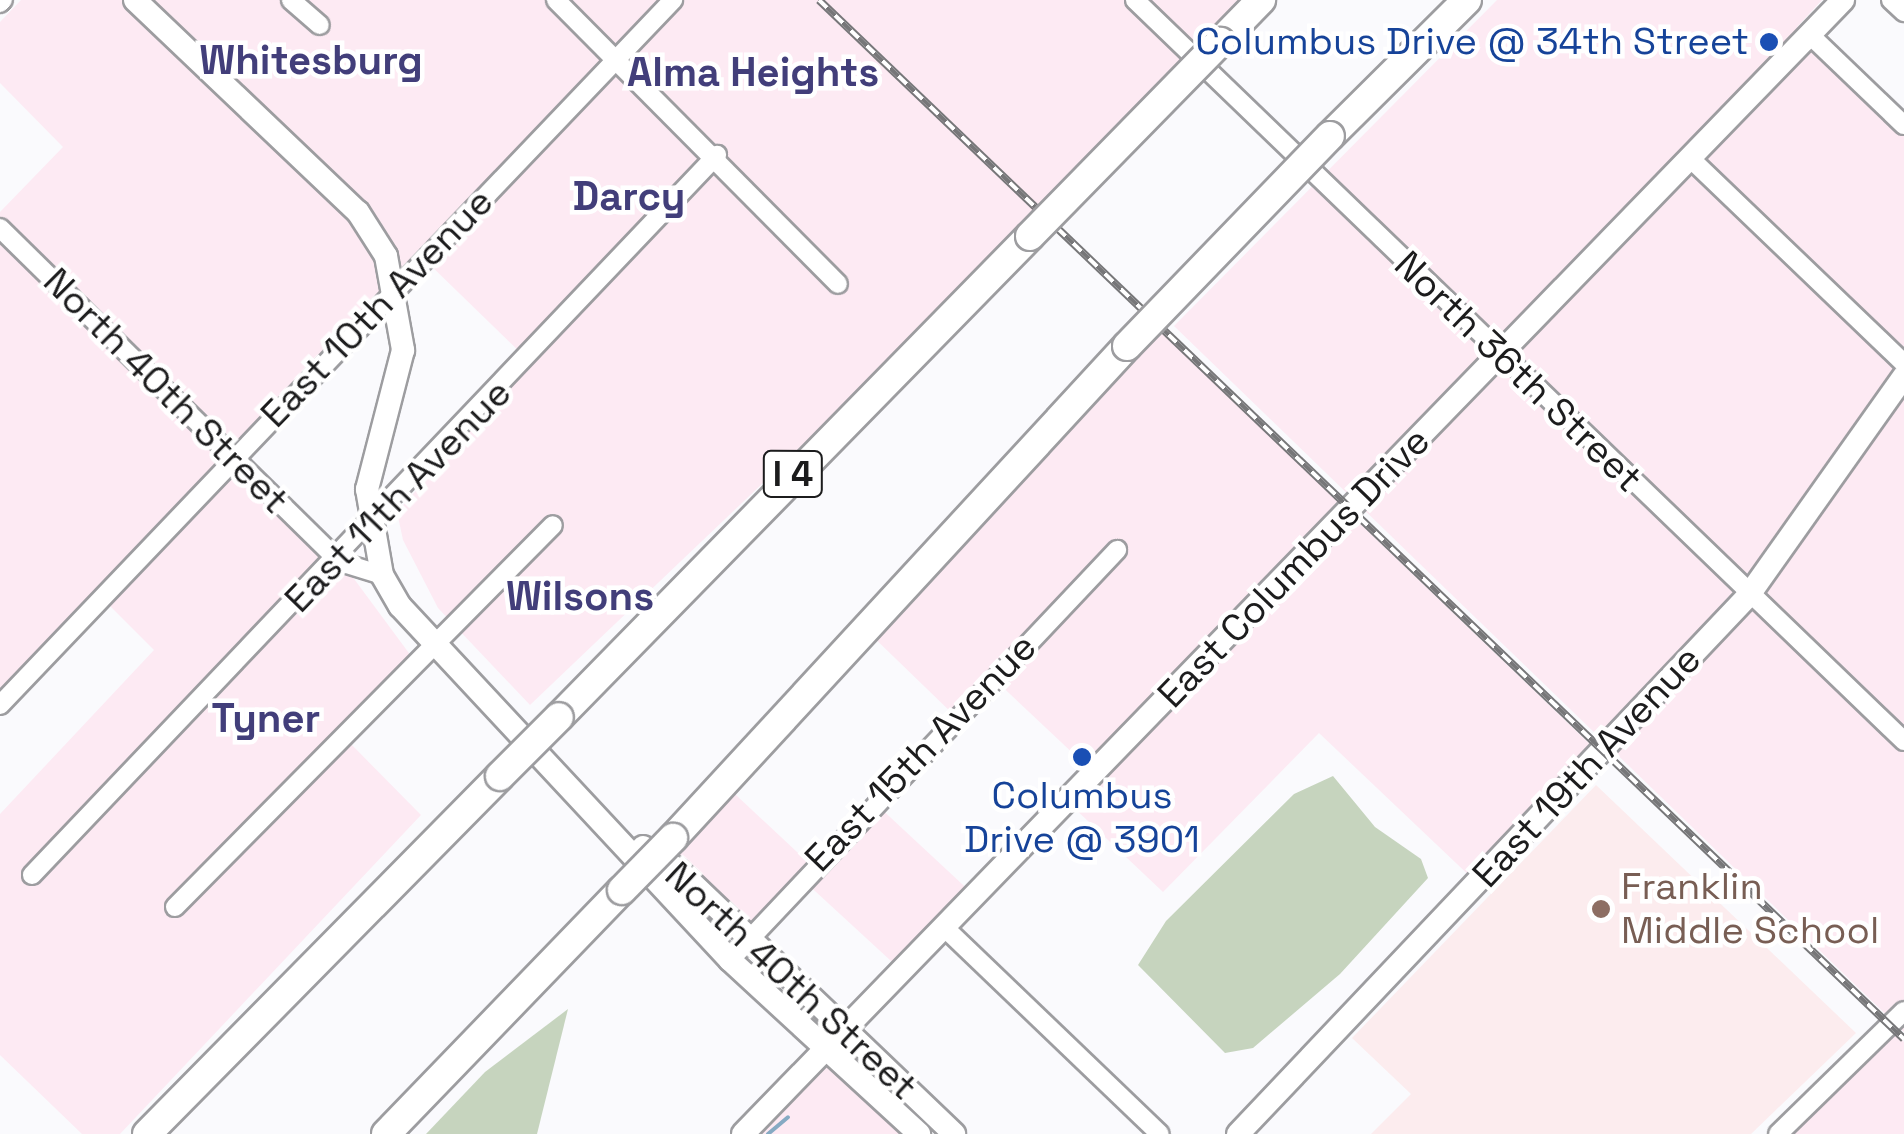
<!DOCTYPE html>
<style>
body{margin:0}
#map{position:relative;width:1904px;height:1134px;overflow:hidden;background:#fafafd;font-family:"Space Grotesk",sans-serif}
div>[style]{position:absolute}
.industrial>*{inset:0;background:#fdeaf3}
.education>*{inset:0;background:#fcecee}
.green>*{inset:0;background:#c6d4be}
.stream>*{height:4px;margin:-2px;padding:0 2px;transform-origin:2px;border-radius:2px;background:#86aac3}
.roads{filter:drop-shadow(2px 0 #9d9da0) drop-shadow(-2px 0 #9d9da0) drop-shadow(0 2px #9d9da0) drop-shadow(0 -2px #9d9da0)}
.minor>*{height:18px;margin:-9px;padding:0 9px;transform-origin:9px;border-radius:9px;background:#fff}
.major>*{height:22px;margin:-11px;padding:0 11px;transform-origin:11px;border-radius:11px;background:#fff}
.highway>*{height:28px;margin:-14px;padding:0 14px;transform-origin:14px;border-radius:14px;background:#fff}
.rail>*{height:8px;margin-top:-4px;transform-origin:0;background:repeating-linear-gradient(90deg,#fff 0 11px,#777779 0 22px);box-sizing:border-box;border-block:2px solid #777779}
.bridges{filter:drop-shadow(2px 0 #9d9da0) drop-shadow(-2px 0 #9d9da0) drop-shadow(0 2px #9d9da0) drop-shadow(0 -2px #9d9da0)}
.highway-bridge>*{height:28px;margin:-14px;padding:0 14px;transform-origin:14px;border-radius:14px;background:#fff}
.dots>*{width:28px;height:28px;translate:-50% -50%;box-sizing:border-box;border:5px solid #fff;border-radius:50%}
span{translate:-50% -50%;white-space:nowrap;text-align:center;line-height:1.15;-webkit-text-stroke:9px #fff;paint-order:stroke}
.shield-label span{padding:2px 8px;background:#fff;border:2px solid;border-radius:8px;-webkit-text-stroke-width:0}
.shield-label{font-size:35px;color:#1c1c1d;font-weight:700}
.transit-label{font-size:38px;color:#164399}
.right{translate:-100% -50%;text-align:right}
.street-label{font-size:38px;color:#1c1c1d}
.education-label{font-size:38px;color:#785e54}
.left{translate:0 -50%;text-align:left}
.neighbourhood-label{font-size:40px;color:#423e7a;font-weight:700}
</style>
<div id="map">
<div class="industrial">
<i style="clip-path:polygon(21px 0,668px 0,0 701px,0 212px,63px 147px,0 83px,0 22px)"></i>
<i style="clip-path:polygon(677px 0,819px 0,1045px 214px,530px 705px,438px 608px,403px 540px,397px 512px,530px 362px,424px 259px)"></i>
<i style="clip-path:polygon(822px 0,1131px 0,1196px 64px,1047px 214px)"></i>
<i style="clip-path:polygon(1138px 0,1261px 0,1200px 62px)"></i>
<i style="clip-path:polygon(1497px 0,1822px 0,1797px 27px,1904px 132px,1904px 1032px,1174px 326px)"></i>
<i style="clip-path:polygon(1156px 327px,1347px 510px,1095px 774px,994px 679px,956px 717px,865px 629px)"></i>
<i style="clip-path:polygon(236px 461px,332px 549px,417px 664px,345px 738px,421px 815px,120px 1134px,82px 1134px,0 1055px,0 814px,154px 650px,105px 601px)"></i>
<i style="clip-path:polygon(1350px 514px,1599px 753px,1476px 882px,1319px 733px,1163px 892px,1071px 805px)"></i>
<i style="clip-path:polygon(720px 780px,812px 866px,743px 939px,649px 859px)"></i>
<i style="clip-path:polygon(876px 804px,976px 897px,903px 972px,803px 880px)"></i>
<i style="clip-path:polygon(1891px 1029px,1904px 1042px,1904px 1134px,1792px 1134px)"></i>
<i style="clip-path:polygon(830px 1053px,907px 1134px,752px 1134px)"></i>
</div>
<div class="education">
<i style="clip-path:polygon(1596px 785px,1856px 1033px,1751px 1134px,1371px 1134px,1411px 1094px,1352px 1038px)"></i>
</div>
<div class="green">
<i style="clip-path:polygon(1333px 776px,1375px 827px,1421px 859px,1428px 878px,1340px 974px,1253px 1048px,1225px 1053px,1138px 965px,1166px 921px,1294px 794px)"></i>
<i style="clip-path:polygon(568px 1009px,537px 1134px,426px 1134px,485px 1072px)"></i>
</div>
<div class="stream">
<i style="left:768px;top:1134px;width:26px;rotate:-40deg"></i>
</div>
<div class="roads">
<div class="minor">
<i style="left:291px;top:0;width:38px;rotate:41deg"></i>
<i style="left:556px;top:0;width:400px;rotate:45.2deg"></i>
<i style="left:1135px;top:0;width:1068px;rotate:43.94deg"></i>
<i style="left:1891px;top:0;width:18px;rotate:43deg"></i>
<i style="left:0;top:3px;width:4px;rotate:-45deg"></i>
<i style="left:1810px;top:35px;width:130px;rotate:43.8deg"></i>
<i style="left:1691px;top:159px;width:295px;rotate:43.8deg"></i>
<i style="left:0;top:228px;width:477px;rotate:44.5deg"></i>
<i style="left:340px;top:562px;width:44px;rotate:17.2deg"></i>
<i style="left:0;top:705px;width:975px;rotate:-46.33deg"></i>
<i style="left:32px;top:875px;width:994px;rotate:-46.43deg"></i>
<i style="left:175px;top:907px;width:537px;rotate:-45.3deg"></i>
<i style="left:946px;top:929px;width:296px;rotate:43.8deg"></i>
<i style="left:730px;top:960px;width:564px;rotate:-46.65deg"></i>
<i style="left:1778px;top:1134px;width:176px;rotate:-44.3deg"></i>
</div>
<div class="major">
<i style="left:135px;top:0;width:308px;rotate:43.6deg"></i>
<i style="left:358px;top:212px;width:52px;rotate:57.5deg"></i>
<i style="left:386px;top:256px;width:96px;rotate:79.7deg"></i>
<i style="left:403px;top:350px;width:144px;rotate:104.5deg"></i>
<i style="left:367px;top:489px;width:87px;rotate:80.1deg"></i>
<i style="left:382px;top:575px;width:36px;rotate:60deg"></i>
<i style="left:400px;top:606px;width:484px;rotate:47deg"></i>
<i style="left:730px;top:960px;width:257px;rotate:42.6deg"></i>
<i style="left:643px;top:847px;width:42px;rotate:33.3deg"></i>
<i style="left:678px;top:870px;width:382px;rotate:43.7deg"></i>
<i style="left:743px;top:1134px;width:1580px;rotate:-45.87deg"></i>
<i style="left:1238px;top:1134px;width:743px;rotate:-46.53deg"></i>
<i style="left:1749px;top:595px;width:268px;rotate:-54.7deg"></i>
</div>
<div class="highway">
<i style="left:1220px;top:42px;width:59px;rotate:-45.7deg"></i>
<i style="left:1330px;top:136px;width:193px;rotate:-44.8deg"></i>
<i style="left:559px;top:717px;width:673px;rotate:-45.6deg"></i>
<i style="left:673px;top:838px;width:669px;rotate:-47.3deg"></i>
<i style="left:147px;top:1134px;width:503px;rotate:-45.4deg"></i>
<i style="left:386px;top:1134px;width:339px;rotate:-46deg"></i>
</div>
</div>
<div class="rail">
<i style="left:819px;top:0;width:1502px;rotate:43.76deg"></i>
</div>
<div class="bridges">
<div class="highway-bridge">
<i style="left:1030px;top:236px;width:272px;rotate:-45.6deg"></i>
<i style="left:1127px;top:346px;width:292px;rotate:-46deg"></i>
<i style="left:500px;top:776px;width:83px;rotate:-45deg"></i>
<i style="left:622px;top:890px;width:73px;rotate:-45.6deg"></i>
</div>
</div>
<div class="dots">
<i style="left:1769px;top:42px;background:#1a4fb4"></i>
<i style="left:1082px;top:757px;background:#1a4fb4"></i>
<i style="left:1601px;top:909px;background:#8d6e63"></i>
</div>
<div class="shield-label">
<span style="left:793px;top:474px">I 4</span>
</div>
<div class="transit-label">
<span class="right" style="left:1749px;top:42px">Columbus Drive @ 34th Street</span>
<span style="left:1082px;top:818px">Columbus<br>Drive @ 3901</span>
</div>
<div class="street-label">
<span style="left:377px;top:308px;rotate:-46deg">East 10th Avenue</span>
<span style="left:1518px;top:372px;rotate:44deg">North 36th Street</span>
<span style="left:166px;top:391px;rotate:45deg">North 40th Street</span>
<span style="left:398px;top:496px;rotate:-46deg">East 11th Avenue</span>
<span style="left:1294px;top:568px;rotate:-46deg">East Columbus Drive</span>
<span style="left:921px;top:753px;rotate:-46deg">East 15th Avenue</span>
<span style="left:1587px;top:767px;rotate:-47deg">East 19th Avenue</span>
<span style="left:791px;top:981px;rotate:43deg">North 40th Street</span>
</div>
<div class="education-label">
<span class="left" style="left:1621px;top:909px">Franklin<br>Middle School</span>
</div>
<div class="neighbourhood-label">
<span style="left:311px;top:61px">Whitesburg</span>
<span style="left:753px;top:73px">Alma Heights</span>
<span style="left:629px;top:197px">Darcy</span>
<span style="left:580px;top:597px">Wilsons</span>
<span style="left:266px;top:719px">Tyner</span>
</div>
</div>
